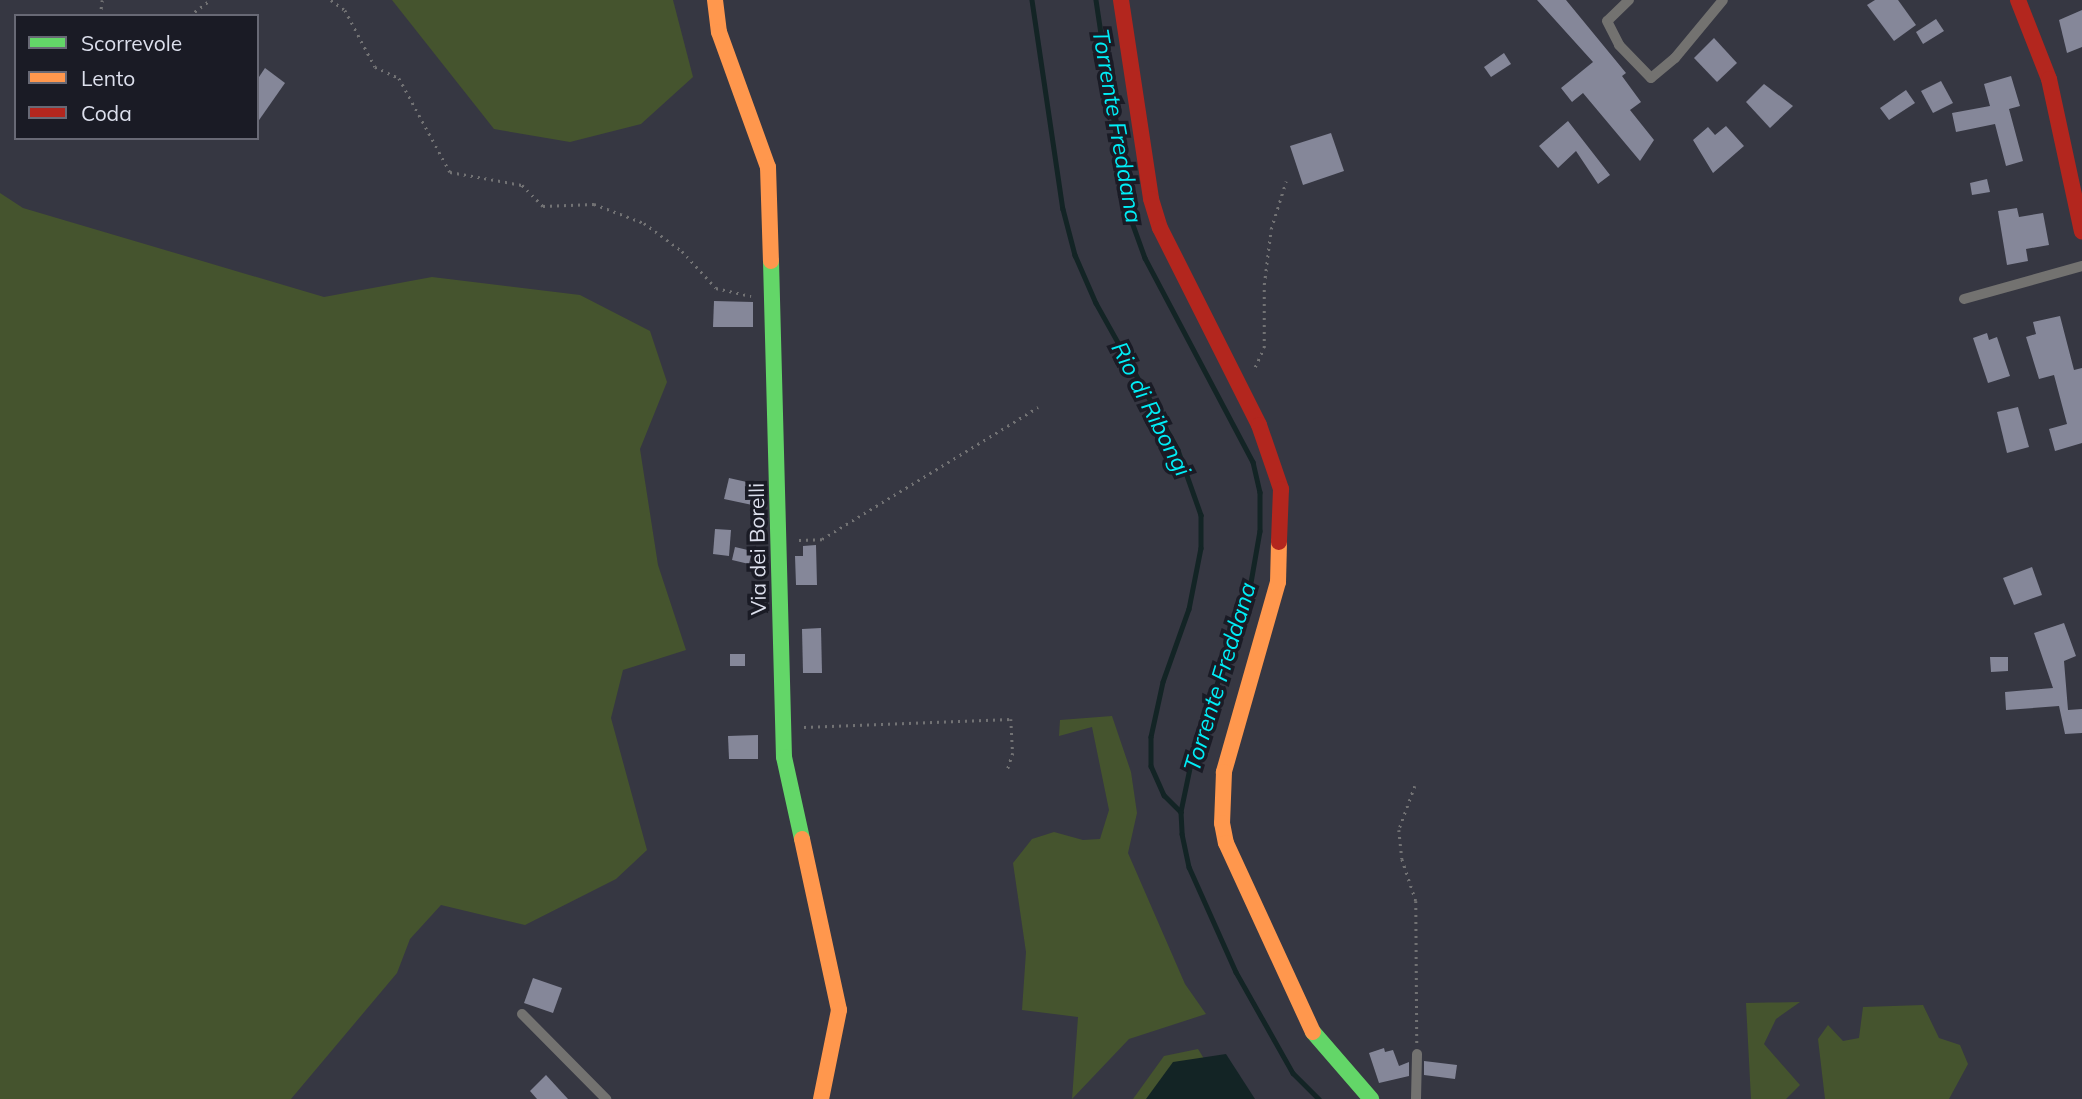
<!DOCTYPE html>
<style>
body{margin:0}
#map{position:relative;width:2082px;height:1099px;overflow:hidden;background:#363742;font-family:Mulish,sans-serif}
div>[style]{position:absolute}
.green>*{inset:0;background:#45542e}
.water>*{inset:0;background:#132425}
.stream>*{height:4.5px;margin:-2.25px;padding:0 2.25px;transform-origin:2.25px;border-radius:2.25px;background:#132425}
.building>*{inset:0;background:#858799}
.path>*{height:2.5px;margin-top:-1.25px;transform-origin:0;background:repeating-linear-gradient(90deg,#727274 0 2px,transparent 0 7px)}
.lane>*{height:10px;margin:-5px;padding:0 5px;transform-origin:5px;border-radius:5px;background:#737270}
.fast>*{height:16px;margin:-8px;padding:0 8px;transform-origin:8px;border-radius:8px;background:#63d668}
.slow>*{height:16px;margin:-8px;padding:0 8px;transform-origin:8px;border-radius:8px;background:#ff974d}
.jam>*{height:16px;margin:-8px;padding:0 8px;transform-origin:8px;border-radius:8px;background:#b3261e}
span{translate:-50% -50%;white-space:nowrap;text-align:center;line-height:1.15;-webkit-text-stroke:7px #1a1b25;paint-order:stroke}
.street-label{font-size:21px;color:#dcdfec}
.water-label{font-size:23px;color:#00eef7;font-style:italic}
.legend{position:absolute;left:14px;top:14px;width:245px;height:126px;box-sizing:border-box;background:#1a1b25;border:2px solid #686975;margin:0;padding:9px 12px;list-style:none;font-size:21px;color:#dcdfec}
.legend li{display:flex;align-items:center;gap:14px;height:35px}
.legend b{width:35px;border:2px solid #686975}
</style>
<div id="map">
<div class="green">
<i style="clip-path:polygon(392px 0,673px 0,693px 77px,641px 124px,570px 142px,494px 129px)"></i>
<i style="clip-path:polygon(0 193px,23px 208px,324px 297px,432px 277px,580px 295px,650px 331px,667px 382px,640px 449px,658px 565px,686px 650px,623px 670px,611px 718px,647px 850px,616px 879px,525px 925px,441px 905px,410px 939px,397px 973px,291px 1099px,0 1099px)"></i>
<i style="clip-path:polygon(1112px 716px,1131px 772px,1137px 813px,1128px 853px,1185px 984px,1206px 1014px,1129px 1039px,1072px 1099px,1078px 1017px,1022px 1010px,1026px 952px,1013px 863px,1032px 839px,1054px 832px,1083px 840px,1100px 839px,1109px 810px,1092px 727px,1059px 736px,1060px 720px)"></i>
<i style="clip-path:polygon(1800px 1002px,1776px 1019px,1764px 1044px,1800px 1085px,1786px 1099px,1751px 1099px,1746px 1003px)"></i>
<i style="clip-path:polygon(1923px 1005px,1939px 1038px,1960px 1045px,1968px 1064px,1949px 1099px,1825px 1099px,1818px 1039px,1828px 1025px,1843px 1041px,1859px 1038px,1863px 1007px)"></i>
<i style="clip-path:polygon(1198px 1049px,1229px 1099px,1133px 1099px,1164px 1056px)"></i>
</div>
<div class="water">
<i style="clip-path:polygon(1226px 1054px,1255px 1099px,1146px 1099px,1173px 1062px)"></i>
</div>
<div class="stream">
<i style="left:1032px;top:0;width:211px;rotate:81.6deg"></i>
<i style="left:1063px;top:209px;width:48px;rotate:75.4deg"></i>
<i style="left:1075px;top:255px;width:52px;rotate:66.4deg"></i>
<i style="left:1096px;top:303px;width:168px;rotate:60.8deg"></i>
<i style="left:1178px;top:450px;width:69px;rotate:70.5deg"></i>
<i style="left:1201px;top:515px;width:33px;rotate:90deg"></i>
<i style="left:1201px;top:548px;width:62px;rotate:101.1deg"></i>
<i style="left:1189px;top:609px;width:77px;rotate:109.6deg"></i>
<i style="left:1163px;top:682px;width:56px;rotate:102.3deg"></i>
<i style="left:1151px;top:737px;width:29px;rotate:90deg"></i>
<i style="left:1151px;top:766px;width:32px;rotate:66deg"></i>
<i style="left:1164px;top:795px;width:24px;rotate:45deg"></i>
<i style="left:1096px;top:0;width:210px;rotate:81.5deg"></i>
<i style="left:1127px;top:208px;width:53px;rotate:70.2deg"></i>
<i style="left:1145px;top:258px;width:231px;rotate:62.1deg"></i>
<i style="left:1253px;top:462px;width:31px;rotate:77deg"></i>
<i style="left:1260px;top:492px;width:39px;rotate:90deg"></i>
<i style="left:1260px;top:531px;width:64px;rotate:99.9deg"></i>
<i style="left:1249px;top:594px;width:164px;rotate:109.5deg"></i>
<i style="left:1194px;top:749px;width:64px;rotate:101.7deg"></i>
<i style="left:1181px;top:812px;width:22px;rotate:87deg"></i>
<i style="left:1182px;top:834px;width:34px;rotate:78deg"></i>
<i style="left:1189px;top:867px;width:115px;rotate:65.9deg"></i>
<i style="left:1236px;top:972px;width:116px;rotate:60.6deg"></i>
<i style="left:1293px;top:1073px;width:37px;rotate:45deg"></i>
</div>
<div class="building">
<i style="clip-path:polygon(1537px 0,1566px 0,1626px 73px,1622px 76px,1641px 102px,1630px 110px,1654px 140px,1640px 161px,1583px 93px,1572px 102px,1561px 88px,1593px 62px)"></i>
<i style="clip-path:polygon(1875px 0,1898px 0,1916px 25px,1894px 41px,1867px 5px)"></i>
<i style="clip-path:polygon(2082px 10px,2082px 47px,2067px 53px,2059px 20px)"></i>
<i style="clip-path:polygon(1936px 19px,1944px 31px,1923px 44px,1916px 32px)"></i>
<i style="clip-path:polygon(1714px 38px,1737px 63px,1717px 82px,1694px 58px)"></i>
<i style="clip-path:polygon(1504px 53px,1511px 64px,1491px 77px,1484px 67px)"></i>
<i style="clip-path:polygon(265px 68px,285px 83px,257px 123px,257px 80px)"></i>
<i style="clip-path:polygon(2011px 76px,2020px 106px,2009px 109px,2023px 161px,2006px 166px,1995px 124px,1956px 132px,1952px 113px,1990px 106px,1984px 84px)"></i>
<i style="clip-path:polygon(1941px 81px,1953px 103px,1933px 113px,1921px 91px)"></i>
<i style="clip-path:polygon(1764px 84px,1793px 106px,1770px 128px,1746px 102px)"></i>
<i style="clip-path:polygon(1906px 90px,1915px 103px,1889px 120px,1880px 108px)"></i>
<i style="clip-path:polygon(1568px 121px,1610px 175px,1598px 184px,1576px 151px,1558px 168px,1539px 146px)"></i>
<i style="clip-path:polygon(1726px 126px,1744px 146px,1713px 173px,1693px 140px,1708px 127px,1715px 135px)"></i>
<i style="clip-path:polygon(1331px 133px,1344px 171px,1303px 185px,1290px 146px)"></i>
<i style="clip-path:polygon(1987px 179px,1990px 192px,1972px 195px,1970px 183px)"></i>
<i style="clip-path:polygon(2017px 208px,2019px 217px,2043px 213px,2049px 245px,2026px 249px,2028px 261px,2007px 265px,1998px 211px)"></i>
<i style="clip-path:polygon(714px 301px,753px 302px,753px 327px,713px 327px)"></i>
<i style="clip-path:polygon(2060px 316px,2074px 370px,2082px 368px,2082px 443px,2055px 451px,2049px 429px,2067px 424px,2054px 375px,2039px 379px,2026px 337px,2036px 334px,2033px 322px)"></i>
<i style="clip-path:polygon(1987px 333px,1989px 340px,1997px 337px,2010px 376px,1988px 383px,1973px 338px)"></i>
<i style="clip-path:polygon(2018px 407px,2029px 447px,2007px 453px,1997px 412px)"></i>
<i style="clip-path:polygon(729px 478px,760px 485px,757px 506px,724px 499px)"></i>
<i style="clip-path:polygon(715px 529px,731px 530px,729px 556px,713px 554px)"></i>
<i style="clip-path:polygon(816px 545px,817px 585px,796px 585px,795px 556px,803px 556px,803px 546px)"></i>
<i style="clip-path:polygon(735px 547px,752px 551px,749px 564px,732px 560px)"></i>
<i style="clip-path:polygon(2032px 567px,2042px 595px,2014px 605px,2003px 578px)"></i>
<i style="clip-path:polygon(2064px 623px,2076px 656px,2064px 661px,2068px 710px,2082px 709px,2082px 733px,2065px 734px,2059px 706px,2006px 710px,2005px 692px,2053px 688px,2034px 633px)"></i>
<i style="clip-path:polygon(821px 628px,822px 673px,803px 673px,802px 629px)"></i>
<i style="clip-path:polygon(730px 654px,745px 654px,745px 666px,730px 666px)"></i>
<i style="clip-path:polygon(1990px 657px,2008px 657px,2008px 671px,1991px 672px)"></i>
<i style="clip-path:polygon(758px 735px,758px 759px,729px 759px,728px 736px)"></i>
<i style="clip-path:polygon(533px 978px,562px 988px,553px 1013px,524px 1003px)"></i>
<i style="clip-path:polygon(1384px 1048px,1385px 1052px,1393px 1050px,1399px 1066px,1409px 1062px,1409px 1076px,1379px 1083px,1369px 1053px)"></i>
<i style="clip-path:polygon(1424px 1061px,1457px 1065px,1455px 1079px,1424px 1075px)"></i>
<i style="clip-path:polygon(546px 1075px,568px 1099px,537px 1099px,530px 1091px)"></i>
</div>
<div class="path">
<i style="left:331px;top:0;width:17px;rotate:36deg"></i>
<i style="left:345px;top:10px;width:64px;rotate:62.2deg"></i>
<i style="left:375px;top:67px;width:26px;rotate:25deg"></i>
<i style="left:399px;top:78px;width:107px;rotate:61.5deg"></i>
<i style="left:450px;top:172px;width:73px;rotate:10.2deg"></i>
<i style="left:522px;top:185px;width:30px;rotate:45deg"></i>
<i style="left:543px;top:206px;width:51px;rotate:-2.2deg"></i>
<i style="left:594px;top:204px;width:53px;rotate:20.8deg"></i>
<i style="left:644px;top:223px;width:47px;rotate:36.4deg"></i>
<i style="left:682px;top:251px;width:50px;rotate:47.4deg"></i>
<i style="left:716px;top:288px;width:36px;rotate:13deg"></i>
<i style="left:100px;top:16px;width:16px;rotate:-83deg"></i>
<i style="left:189px;top:16px;width:26px;rotate:-37deg"></i>
<i style="left:1255px;top:367px;width:21px;rotate:-65deg"></i>
<i style="left:1264px;top:348px;width:63px;rotate:-90deg"></i>
<i style="left:1264px;top:285px;width:56px;rotate:-82.9deg"></i>
<i style="left:1271px;top:229px;width:50px;rotate:-72.6deg"></i>
<i style="left:799px;top:540px;width:23px;rotate:-2deg"></i>
<i style="left:822px;top:539px;width:253px;rotate:-31.4deg"></i>
<i style="left:804px;top:727px;width:207px;rotate:-2.2deg"></i>
<i style="left:1011px;top:719px;width:34px;rotate:87deg"></i>
<i style="left:1013px;top:753px;width:20px;rotate:108deg"></i>
<i style="left:1415px;top:786px;width:47px;rotate:110deg"></i>
<i style="left:1399px;top:830px;width:29px;rotate:84deg"></i>
<i style="left:1402px;top:859px;width:44px;rotate:71.6deg"></i>
<i style="left:1416px;top:901px;width:142px;rotate:89.6deg"></i>
</div>
<div class="lane">
<i style="left:1629px;top:0;width:30px;rotate:136deg"></i>
<i style="left:1607px;top:21px;width:27px;rotate:63deg"></i>
<i style="left:1619px;top:45px;width:46px;rotate:45.9deg"></i>
<i style="left:1651px;top:78px;width:31px;rotate:-40deg"></i>
<i style="left:1675px;top:58px;width:75px;rotate:-50.4deg"></i>
<i style="left:1964px;top:299px;width:123px;rotate:-15.6deg"></i>
<i style="left:522px;top:1014px;width:120px;rotate:45.3deg"></i>
<i style="left:1416px;top:1099px;width:45px;rotate:-88.7deg"></i>
</div>
<div class="fast">
<i style="left:771px;top:261px;width:496px;rotate:88.5deg"></i>
<i style="left:784px;top:757px;width:84px;rotate:77.6deg"></i>
<i style="left:1313px;top:1032px;width:89px;rotate:49.1deg"></i>
</div>
<div class="slow">
<i style="left:715px;top:0;width:32px;rotate:83deg"></i>
<i style="left:719px;top:32px;width:144px;rotate:70.1deg"></i>
<i style="left:768px;top:167px;width:94px;rotate:88.2deg"></i>
<i style="left:1279px;top:542px;width:40px;rotate:91.4deg"></i>
<i style="left:1278px;top:582px;width:198px;rotate:105.9deg"></i>
<i style="left:1224px;top:772px;width:51px;rotate:92.2deg"></i>
<i style="left:1222px;top:823px;width:20px;rotate:79deg"></i>
<i style="left:1226px;top:843px;width:208px;rotate:65.3deg"></i>
<i style="left:802px;top:839px;width:175px;rotate:77.8deg"></i>
<i style="left:839px;top:1010px;width:91px;rotate:101.4deg"></i>
</div>
<div class="jam">
<i style="left:1121px;top:0;width:201px;rotate:81.4deg"></i>
<i style="left:1151px;top:199px;width:30px;rotate:73deg"></i>
<i style="left:1160px;top:228px;width:220px;rotate:63.3deg"></i>
<i style="left:1259px;top:425px;width:68px;rotate:71deg"></i>
<i style="left:1281px;top:489px;width:53px;rotate:92.2deg"></i>
<i style="left:2018px;top:0;width:85px;rotate:68.6deg"></i>
<i style="left:2049px;top:79px;width:156px;rotate:77.8deg"></i>
</div>
<div class="street-label">
<span style="left:757px;top:549px;rotate:-91deg">Via dei Borelli</span>
</div>
<div class="water-label">
<span style="left:1117px;top:126px;rotate:80deg">Torrente Freddana</span>
<span style="left:1151px;top:409px;rotate:63deg">Rio di Ribongi</span>
<span style="left:1220px;top:677px;rotate:-73deg">Torrente Freddana</span>
</div>
<ul class="legend">
<li><b style="height:9px;background:#63d668"></b>Scorrevole</li>
<li><b style="height:9px;background:#ff974d"></b>Lento</li>
<li><b style="height:9px;background:#b3261e"></b>Coda</li>
</ul>
</div>
